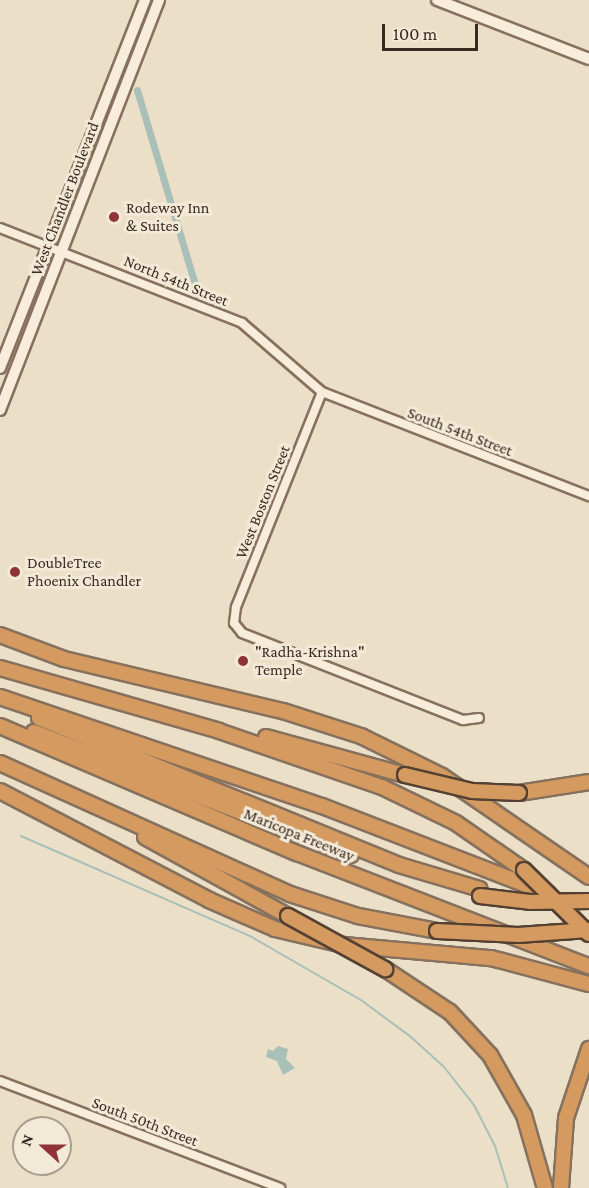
<!DOCTYPE html>
<style>
body{margin:0}
#map{position:relative;width:589px;height:1188px;overflow:hidden;background:#ebdfc7;font-family:"Crimson Pro",serif}
div>[style]{position:absolute}
.water>*{inset:0;background:#a8c0b7}
.stream>*{height:2px;margin:-1px;padding:0 1px;transform-origin:1px;border-radius:1px;background:#a8c0b7}
.canal>*{height:7px;margin:-3.5px;padding:0 3.5px;transform-origin:3.5px;border-radius:3.5px;background:#a8c0b7}
.roads{filter:drop-shadow(2px 0 #86715e) drop-shadow(-2px 0 #86715e) drop-shadow(0 2px #86715e) drop-shadow(0 -2px #86715e)}
.street>*{height:8px;margin:-4px;padding:0 4px;transform-origin:4px;border-radius:4px;background:#f7edda}
.secondary>*{height:10px;margin:-5px;padding:0 5px;transform-origin:5px;border-radius:5px;background:#f7edda}
.highway>*{height:14px;margin:-7px;padding:0 7px;transform-origin:7px;border-radius:7px;background:#d49a5f}
.bridges{filter:drop-shadow(2px 0 #544032) drop-shadow(-2px 0 #544032) drop-shadow(0 2px #544032) drop-shadow(0 -2px #544032)}
.highway-bridge>*{height:14px;margin:-7px;padding:0 7px;transform-origin:7px;border-radius:7px;background:#d49a5f}
.dots>*{width:16px;height:16px;translate:-50% -50%;box-sizing:border-box;border:3px solid #f3e9d7;border-radius:50%}
span{translate:-50% -50%;white-space:nowrap;text-align:center;line-height:1.15;-webkit-text-stroke:6px #f3e9d7;paint-order:stroke}
.street-label{font-size:16px;color:#372a20}
.poi-label{font-size:16px;color:#372a20}
.left{translate:0 -50%;text-align:left}
.north{position:absolute;left:12px;top:1116px;width:60px;height:60px;box-sizing:border-box;background:#f3e9d7;border:2px solid #a89d8e;border-radius:50%;rotate:291deg;font-size:16px;font-weight:700;line-height:24px;text-align:center;color:#372a20}
.north::after{content:'';display:block;margin:auto;width:21px;height:27px;background:#913238;clip-path:polygon(50% 0,100% 100%,50% 72%,0 100%)}
.scale{position:absolute;left:382px;top:24px;width:96px;height:27px;box-sizing:border-box;border:3px solid #372a20;border-top:0;padding-left:8px;font-size:18px;line-height:21px;white-space:nowrap;color:#372a20;-webkit-text-stroke:4px #f3e9d7;paint-order:stroke}
</style>
<div id="map">
<div class="water">
<i style="clip-path:polygon(278px 1046px,288px 1049px,286px 1059px,295px 1068px,283px 1075px,277px 1061px,266px 1057px,268px 1049px,273px 1051px)"></i>
</div>
<div class="stream">
<i style="left:21px;top:836px;width:250px;rotate:23.6deg"></i>
<i style="left:250px;top:936px;width:128px;rotate:30deg"></i>
<i style="left:361px;top:1000px;width:62px;rotate:36.5deg"></i>
<i style="left:411px;top:1037px;width:45px;rotate:42.3deg"></i>
<i style="left:444px;top:1067px;width:48px;rotate:51.7deg"></i>
<i style="left:474px;top:1105px;width:46px;rotate:62.9deg"></i>
<i style="left:495px;top:1146px;width:44px;rotate:72.8deg"></i>
</div>
<div class="canal">
<i style="left:137px;top:90px;width:213px;rotate:73.4deg"></i>
<i style="left:198px;top:294px;width:24px;rotate:19deg"></i>
</div>
<div class="roads">
<div class="street">
<i style="left:0;top:228px;width:260px;rotate:21.4deg"></i>
<i style="left:242px;top:323px;width:106px;rotate:40.8deg"></i>
<i style="left:322px;top:392px;width:287px;rotate:21.3deg"></i>
<i style="left:322px;top:392px;width:232px;rotate:111.8deg"></i>
<i style="left:236px;top:607px;width:16px;rotate:97deg"></i>
<i style="left:234px;top:623px;width:13px;rotate:51deg"></i>
<i style="left:242px;top:633px;width:238px;rotate:21.5deg"></i>
<i style="left:463px;top:720px;width:16px;rotate:-7deg"></i>
<i style="left:0;top:1081px;width:300px;rotate:20.9deg"></i>
</div>
<div class="secondary">
<i style="left:437px;top:0;width:163px;rotate:21.2deg"></i>
<i style="left:0;top:368px;width:396px;rotate:-68.5deg"></i>
<i style="left:0;top:410px;width:440px;rotate:-68.8deg"></i>
</div>
<div class="highway">
<i style="left:0;top:635px;width:68px;rotate:20.6deg"></i>
<i style="left:64px;top:659px;width:225px;rotate:13.4deg"></i>
<i style="left:283px;top:711px;width:82px;rotate:17.8deg"></i>
<i style="left:361px;top:736px;width:90px;rotate:26.3deg"></i>
<i style="left:442px;top:776px;width:178px;rotate:34.5deg"></i>
<i style="left:0;top:668px;width:228px;rotate:16deg"></i>
<i style="left:219px;top:731px;width:172px;rotate:19deg"></i>
<i style="left:382px;top:787px;width:82px;rotate:25.9deg"></i>
<i style="left:456px;top:823px;width:83px;rotate:34.7deg"></i>
<i style="left:0;top:697px;width:340px;rotate:18.7deg"></i>
<i style="left:322px;top:806px;width:242px;rotate:21.1deg"></i>
<i style="left:39px;top:718px;width:389px;rotate:22.2deg"></i>
<i style="left:399px;top:865px;width:84px;rotate:16.5deg"></i>
<i style="left:0;top:726px;width:323px;rotate:23.2deg"></i>
<i style="left:297px;top:853px;width:313px;rotate:21.2deg"></i>
<i style="left:34px;top:732px;width:340px;rotate:21.2deg"></i>
<i style="left:266px;top:737px;width:144px;rotate:15.3deg"></i>
<i style="left:0;top:763px;width:318px;rotate:24.3deg"></i>
<i style="left:290px;top:894px;width:71px;rotate:17.9deg"></i>
<i style="left:358px;top:916px;width:80px;rotate:10.8deg"></i>
<i style="left:0;top:791px;width:236px;rotate:27.5deg"></i>
<i style="left:209px;top:900px;width:72px;rotate:23.7deg"></i>
<i style="left:275px;top:929px;width:71px;rotate:13.1deg"></i>
<i style="left:344px;top:945px;width:148px;rotate:5.1deg"></i>
<i style="left:491px;top:958px;width:101px;rotate:14.9deg"></i>
<i style="left:519px;top:793px;width:71px;rotate:-8.9deg"></i>
<i style="left:145px;top:837px;width:163px;rotate:28.9deg"></i>
<i style="left:385px;top:969px;width:78px;rotate:33.5deg"></i>
<i style="left:450px;top:1012px;width:59px;rotate:47.1deg"></i>
<i style="left:490px;top:1055px;width:69px;rotate:60.5deg"></i>
<i style="left:524px;top:1115px;width:76px;rotate:74deg"></i>
<i style="left:561px;top:1188px;width:70px;rotate:-85.9deg"></i>
<i style="left:566px;top:1118px;width:73px;rotate:-71.6deg"></i>
</div>
</div>
<div class="bridges">
<div class="highway-bridge">
<i style="left:405px;top:775px;width:69px;rotate:13.4deg"></i>
<i style="left:472px;top:791px;width:47px;rotate:2.4deg"></i>
<i style="left:524px;top:870px;width:91px;rotate:44.6deg"></i>
<i style="left:480px;top:896px;width:50px;rotate:6.8deg"></i>
<i style="left:530px;top:902px;width:59px;rotate:-1deg"></i>
<i style="left:288px;top:916px;width:111px;rotate:28.7deg"></i>
<i style="left:437px;top:931px;width:81px;rotate:2.8deg"></i>
<i style="left:518px;top:935px;width:71px;rotate:-4deg"></i>
</div>
</div>
<div class="dots">
<i style="left:114px;top:217px;background:#913238"></i>
<i style="left:15px;top:572px;background:#913238"></i>
<i style="left:243px;top:661px;background:#913238"></i>
</div>
<div class="street-label">
<span style="left:65px;top:199px;rotate:-69deg">West Chandler Boulevard</span>
<span style="left:176px;top:281px;rotate:22deg">North 54th Street</span>
<span style="left:460px;top:432px;rotate:21deg">South 54th Street</span>
<span style="left:263px;top:502px;rotate:-68deg">West Boston Street</span>
<span style="left:299px;top:835px;rotate:22deg">Maricopa Freeway</span>
<span style="left:145px;top:1122px;rotate:21deg">South 50th Street</span>
</div>
<div class="poi-label">
<span class="left" style="left:126px;top:217px">Rodeway Inn<br>&amp; Suites</span>
<span class="left" style="left:27px;top:572px">DoubleTree<br>Phoenix Chandler</span>
<span class="left" style="left:255px;top:661px">"Radha-Krishna"<br>Temple</span>
</div>
<div class="north">N</div>
<div class="scale">100 m</div>
</div>
